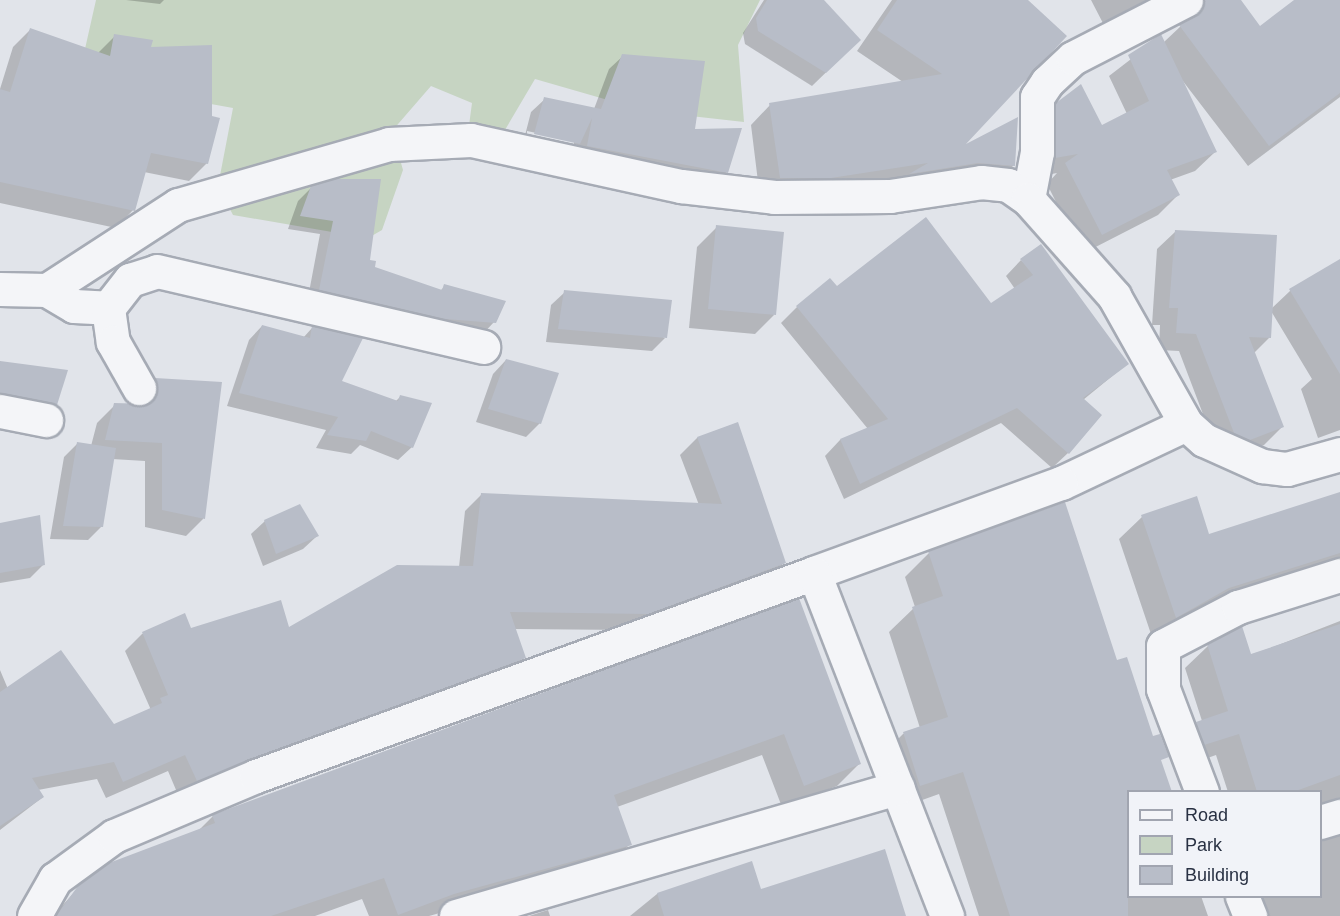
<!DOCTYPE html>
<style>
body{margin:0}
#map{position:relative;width:1340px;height:916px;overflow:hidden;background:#e1e4ea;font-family:Arial,sans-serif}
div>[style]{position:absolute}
.green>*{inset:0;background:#c6d4c2}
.shadow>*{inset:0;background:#0003}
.building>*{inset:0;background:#b8bdc8}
.roads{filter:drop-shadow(2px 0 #a6abb5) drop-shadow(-2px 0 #a6abb5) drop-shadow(0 2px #a6abb5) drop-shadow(0 -2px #a6abb5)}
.street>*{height:33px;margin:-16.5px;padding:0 16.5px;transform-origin:16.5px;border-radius:16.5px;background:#f4f5f8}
span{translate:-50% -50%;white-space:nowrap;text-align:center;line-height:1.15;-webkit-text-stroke:4.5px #f1f3f8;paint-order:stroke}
.legend{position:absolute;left:1127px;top:790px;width:195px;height:108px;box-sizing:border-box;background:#f1f3f8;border:2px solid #a1a5b0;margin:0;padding:8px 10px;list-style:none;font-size:18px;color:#293143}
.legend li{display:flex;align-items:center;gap:12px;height:30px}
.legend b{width:30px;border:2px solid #a1a5b0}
</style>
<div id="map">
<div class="green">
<i style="clip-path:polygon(96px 0,760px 0,738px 45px,744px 122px,646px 111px,535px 79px,502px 135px,468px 133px,472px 103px,431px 86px,392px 131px,403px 170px,382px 230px,342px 253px,332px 232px,233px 215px,218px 186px,233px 108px,78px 80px)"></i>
</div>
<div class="shadow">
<i style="clip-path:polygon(126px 0,164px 0,160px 4px)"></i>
<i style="clip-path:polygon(764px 0,822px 0,846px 53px,812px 86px,745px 44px,743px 33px)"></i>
<i style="clip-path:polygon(892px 0,1025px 0,960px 148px,1014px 165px,993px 186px,760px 198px,751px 125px,771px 104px,903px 82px,857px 51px)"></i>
<i style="clip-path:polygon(1091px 0,1239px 0,1260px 28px,1299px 0,1340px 0,1340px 97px,1248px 166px,1179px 76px,1215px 152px,1195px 171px,1170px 180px,1178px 195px,1158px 215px,1082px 254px,1047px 184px,1057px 173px,1036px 177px,1042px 116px,1081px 86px,1102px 127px,1127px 114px,1109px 76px,1161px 36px,1164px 42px,1182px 25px,1183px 12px,1106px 29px)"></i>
<i style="clip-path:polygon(31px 29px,80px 71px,115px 36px,150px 48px,207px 163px,189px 181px,144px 172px,133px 210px,116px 228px,0 203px,0 89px,13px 47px)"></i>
<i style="clip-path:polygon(evenodd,623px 56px,727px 172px,713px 185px,575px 159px,577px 144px,565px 157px,522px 147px,531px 112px,545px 99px,594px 109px,609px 69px,623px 56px,527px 131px,574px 141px,574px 144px,527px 134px,527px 131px)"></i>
<i style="clip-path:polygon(312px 187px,373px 268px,440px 291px,445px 286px,494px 322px,481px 336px,307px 303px,320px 234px,288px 229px,298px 201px)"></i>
<i style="clip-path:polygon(717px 227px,774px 315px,755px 334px,689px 328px,697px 247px)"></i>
<i style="clip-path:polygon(1175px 232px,1271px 309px,1290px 291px,1340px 261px,1340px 430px,1318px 438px,1301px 389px,1312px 379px,1271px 311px,1270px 337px,1254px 353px,1282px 427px,1264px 445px,1232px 457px,1217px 451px,1179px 351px,1159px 350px,1160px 325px,1152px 325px,1157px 249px)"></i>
<i style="clip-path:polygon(1021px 260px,1127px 364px,1083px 400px,1068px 453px,1052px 468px,1001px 423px,844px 499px,825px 456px,840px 440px,868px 429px,781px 323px,797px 307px,837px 288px,991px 305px,1015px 289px,1006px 276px)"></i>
<i style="clip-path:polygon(565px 292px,665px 338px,652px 351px,546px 342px,551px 305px)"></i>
<i style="clip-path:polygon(262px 326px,303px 338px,312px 328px,340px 382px,396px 401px,400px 397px,412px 447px,398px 460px,360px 445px,351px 454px,316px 448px,326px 430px,227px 406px,249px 340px)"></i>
<i style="clip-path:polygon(506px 360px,540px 423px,526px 437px,476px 422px,493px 374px)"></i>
<i style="clip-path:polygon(0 361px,56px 405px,43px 418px,0 411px)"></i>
<i style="clip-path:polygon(155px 379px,220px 383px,203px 519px,186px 536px,145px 527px,145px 461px,112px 459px,102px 526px,88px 540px,50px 539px,64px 457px,77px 444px,91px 446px,97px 423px,115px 405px,140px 405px,138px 397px)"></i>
<i style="clip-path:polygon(737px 423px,784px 563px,767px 580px,629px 630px,514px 629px,524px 657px,507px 675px,179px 797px,168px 771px,106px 798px,97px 779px,38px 790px,43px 797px,0 830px,0 670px,8px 689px,113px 726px,151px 710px,125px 651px,142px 634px,184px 615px,190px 630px,288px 629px,459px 567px,465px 511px,482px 494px,699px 505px,680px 455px,697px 438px)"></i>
<i style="clip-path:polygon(1340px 494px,1340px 567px,1153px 640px,1119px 539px,1142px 517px,1208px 536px)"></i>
<i style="clip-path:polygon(265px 521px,317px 536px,303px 549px,263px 566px,251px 534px)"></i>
<i style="clip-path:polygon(0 524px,43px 565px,30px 578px,0 583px)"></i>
<i style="clip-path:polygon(929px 553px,1116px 662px,1128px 792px,1128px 896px,1201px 896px,1208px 916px,979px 916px,939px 794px,897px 809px,880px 757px,903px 734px,920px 728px,889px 632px,915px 607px,905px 577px)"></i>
<i style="clip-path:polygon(798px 600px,859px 764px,837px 786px,782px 807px,762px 755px,617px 807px,630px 844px,608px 866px,429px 916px,369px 916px,362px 899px,315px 916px,53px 916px,79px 887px,199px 830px,213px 816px)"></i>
<i style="clip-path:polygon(1340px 621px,1340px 916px,1236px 916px,1225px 896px,1320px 896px,1320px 841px,1336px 833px,1320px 820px,1320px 792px,1228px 792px,1216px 755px,1182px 767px,1174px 746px,1202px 721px,1185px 668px,1208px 646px,1250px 656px)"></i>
<i style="clip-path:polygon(760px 891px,904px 916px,630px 916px,657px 894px)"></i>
<i style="clip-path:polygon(548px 910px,550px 916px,529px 916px)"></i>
</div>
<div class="building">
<i style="clip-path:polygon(767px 0,824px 0,861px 40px,826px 73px,758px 31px,756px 18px)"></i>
<i style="clip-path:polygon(897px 0,1028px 0,1067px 36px,966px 144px,1018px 117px,1015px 166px,978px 163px,909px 174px,928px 163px,831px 178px,780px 178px,769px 103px,942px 74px,877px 30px)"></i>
<i style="clip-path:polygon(1205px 0,1241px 0,1260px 26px,1294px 0,1340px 0,1340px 93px,1269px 146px,1179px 25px,1201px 11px)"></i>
<i style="clip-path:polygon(30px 28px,110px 56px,114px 34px,153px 40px,151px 47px,212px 45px,212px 116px,220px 118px,208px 164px,151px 153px,135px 211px,0 182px,0 89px,10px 92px)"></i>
<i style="clip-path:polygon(1161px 34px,1217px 152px,1167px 170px,1180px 195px,1102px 235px,1065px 163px,1078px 154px,1055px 158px,1056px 103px,1081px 84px,1102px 125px,1149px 101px,1128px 55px)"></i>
<i style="clip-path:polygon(622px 54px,705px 61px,695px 129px,742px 128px,728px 173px,587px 146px,592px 118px,580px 144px,534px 134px,544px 97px,601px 109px)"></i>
<i style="clip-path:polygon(334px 179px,381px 179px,370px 260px,376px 261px,375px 267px,442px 290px,444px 284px,506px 301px,496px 323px,445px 319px,319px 290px,333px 221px,300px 216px,311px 186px)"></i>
<i style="clip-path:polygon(926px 217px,991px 303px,1033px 275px,1020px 259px,1041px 244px,1129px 364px,1083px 398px,1102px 415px,1069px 454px,1017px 408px,860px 484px,840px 439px,888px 419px,796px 306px,830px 278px,837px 286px)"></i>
<i style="clip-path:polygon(716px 225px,784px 232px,776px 315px,708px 309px)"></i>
<i style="clip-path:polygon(1175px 230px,1277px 235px,1271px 338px,1249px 337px,1284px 427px,1250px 440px,1234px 433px,1196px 334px,1176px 333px,1178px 308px,1169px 308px)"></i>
<i style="clip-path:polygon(1340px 259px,1340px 374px,1289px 289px)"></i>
<i style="clip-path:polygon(564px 290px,672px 300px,667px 338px,558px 329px)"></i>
<i style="clip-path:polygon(262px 325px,310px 338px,312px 326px,363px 338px,342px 381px,398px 401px,400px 395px,432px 403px,413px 448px,371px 431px,366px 441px,327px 435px,338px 417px,239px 393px)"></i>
<i style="clip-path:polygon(506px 359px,559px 373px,541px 424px,488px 409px)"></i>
<i style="clip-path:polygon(0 361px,68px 370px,57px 405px,0 393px)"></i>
<i style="clip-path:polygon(155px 378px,222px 382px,205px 519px,162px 510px,162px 443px,105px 440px,114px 403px,149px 404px,158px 389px)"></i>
<i style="clip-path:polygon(738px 422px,786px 563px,648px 614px,510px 612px,526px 658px,197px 781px,185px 755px,123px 782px,114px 762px,32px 778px,44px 797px,0 826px,0 692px,61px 650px,114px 724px,162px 703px,160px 698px,168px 695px,142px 632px,185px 613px,191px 628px,281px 600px,289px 627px,397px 565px,473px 566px,481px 493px,722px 504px,697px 437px)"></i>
<i style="clip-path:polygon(77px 442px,116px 448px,103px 527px,63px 526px)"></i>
<i style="clip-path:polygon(1340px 492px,1340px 553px,1229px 588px,1176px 618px,1141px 515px,1197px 496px,1209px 534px)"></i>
<i style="clip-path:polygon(1065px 502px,1117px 660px,1127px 657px,1153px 736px,1160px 734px,1169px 757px,1161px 760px,1172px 792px,1128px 792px,1128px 916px,1010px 916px,963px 772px,920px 786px,903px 732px,948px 717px,912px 607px,943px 596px,928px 551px)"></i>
<i style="clip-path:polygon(300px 504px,319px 536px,276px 554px,264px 520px)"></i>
<i style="clip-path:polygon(40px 515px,45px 565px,0 573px,0 523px)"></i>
<i style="clip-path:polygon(799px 598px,861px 764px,804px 786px,784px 734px,614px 795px,632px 845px,454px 894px,398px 915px,384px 878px,271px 916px,56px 916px,78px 886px,109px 863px,215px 823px,212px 815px)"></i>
<i style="clip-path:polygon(1340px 624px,1340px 775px,1293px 792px,1257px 792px,1239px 734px,1204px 745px,1196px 722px,1228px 711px,1207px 644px,1242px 626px,1251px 654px)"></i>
<i style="clip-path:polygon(885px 849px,906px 916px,664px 916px,657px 893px,752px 861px,761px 889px)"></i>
</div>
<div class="roads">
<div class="street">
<i style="left:1028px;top:199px;width:48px;rotate:-79.2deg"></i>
<i style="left:1037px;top:152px;width:55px;rotate:-90deg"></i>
<i style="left:1037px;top:97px;width:18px;rotate:-56deg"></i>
<i style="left:1047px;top:82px;width:35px;rotate:-43deg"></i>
<i style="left:1073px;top:58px;width:127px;rotate:-27.2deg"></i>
<i style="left:0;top:289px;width:47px;rotate:1.2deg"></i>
<i style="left:47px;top:290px;width:156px;rotate:-33deg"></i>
<i style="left:178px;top:205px;width:220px;rotate:-16.1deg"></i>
<i style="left:389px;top:144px;width:82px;rotate:-2.8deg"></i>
<i style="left:471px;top:140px;width:215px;rotate:12.4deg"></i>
<i style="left:681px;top:186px;width:94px;rotate:6.7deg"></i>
<i style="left:774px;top:197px;width:116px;rotate:-0.5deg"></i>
<i style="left:890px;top:196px;width:92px;rotate:-8.7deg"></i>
<i style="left:981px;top:182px;width:27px;rotate:6deg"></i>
<i style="left:1008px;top:185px;width:24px;rotate:35deg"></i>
<i style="left:1028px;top:199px;width:130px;rotate:48.4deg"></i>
<i style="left:1114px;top:296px;width:147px;rotate:60.6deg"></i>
<i style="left:1186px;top:424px;width:138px;rotate:154.7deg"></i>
<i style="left:1061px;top:483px;width:263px;rotate:160deg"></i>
<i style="left:47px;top:290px;width:31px;rotate:31deg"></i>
<i style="left:74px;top:306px;width:34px;rotate:3deg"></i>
<i style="left:108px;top:308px;width:36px;rotate:-52deg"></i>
<i style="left:130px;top:280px;width:28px;rotate:-18deg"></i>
<i style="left:157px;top:271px;width:335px;rotate:13.1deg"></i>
<i style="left:108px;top:308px;width:34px;rotate:82deg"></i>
<i style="left:113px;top:342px;width:53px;rotate:60.5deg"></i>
<i style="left:0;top:411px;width:47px;rotate:11.1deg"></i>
<i style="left:1186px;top:424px;width:24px;rotate:42deg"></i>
<i style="left:1204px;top:440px;width:64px;rotate:24.1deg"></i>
<i style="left:1262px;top:466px;width:25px;rotate:7deg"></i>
<i style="left:1287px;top:469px;width:55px;rotate:-15.8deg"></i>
<i style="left:1202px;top:792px;width:110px;rotate:-110.7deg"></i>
<i style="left:1163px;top:689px;width:43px;rotate:-90deg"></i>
<i style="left:1163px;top:646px;width:85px;rotate:-27.5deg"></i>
<i style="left:1238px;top:607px;width:107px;rotate:-17.4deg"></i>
<i style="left:1320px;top:822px;width:21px;rotate:-17deg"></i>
<i style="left:1242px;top:896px;width:22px;rotate:68deg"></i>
<i style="left:34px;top:916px;width:43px;rotate:-60.4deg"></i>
<i style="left:55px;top:879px;width:73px;rotate:-36.1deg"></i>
<i style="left:114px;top:836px;width:154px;rotate:-22.9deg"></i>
<i style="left:256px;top:776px;width:594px;rotate:-19.99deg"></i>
<i style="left:814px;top:573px;width:368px;rotate:68.8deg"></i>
<i style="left:456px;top:916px;width:460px;rotate:-16.2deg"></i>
</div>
</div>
<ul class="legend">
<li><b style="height:8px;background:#f4f5f8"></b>Road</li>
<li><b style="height:16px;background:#c6d4c2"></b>Park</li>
<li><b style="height:16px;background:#b8bdc8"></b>Building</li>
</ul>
</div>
